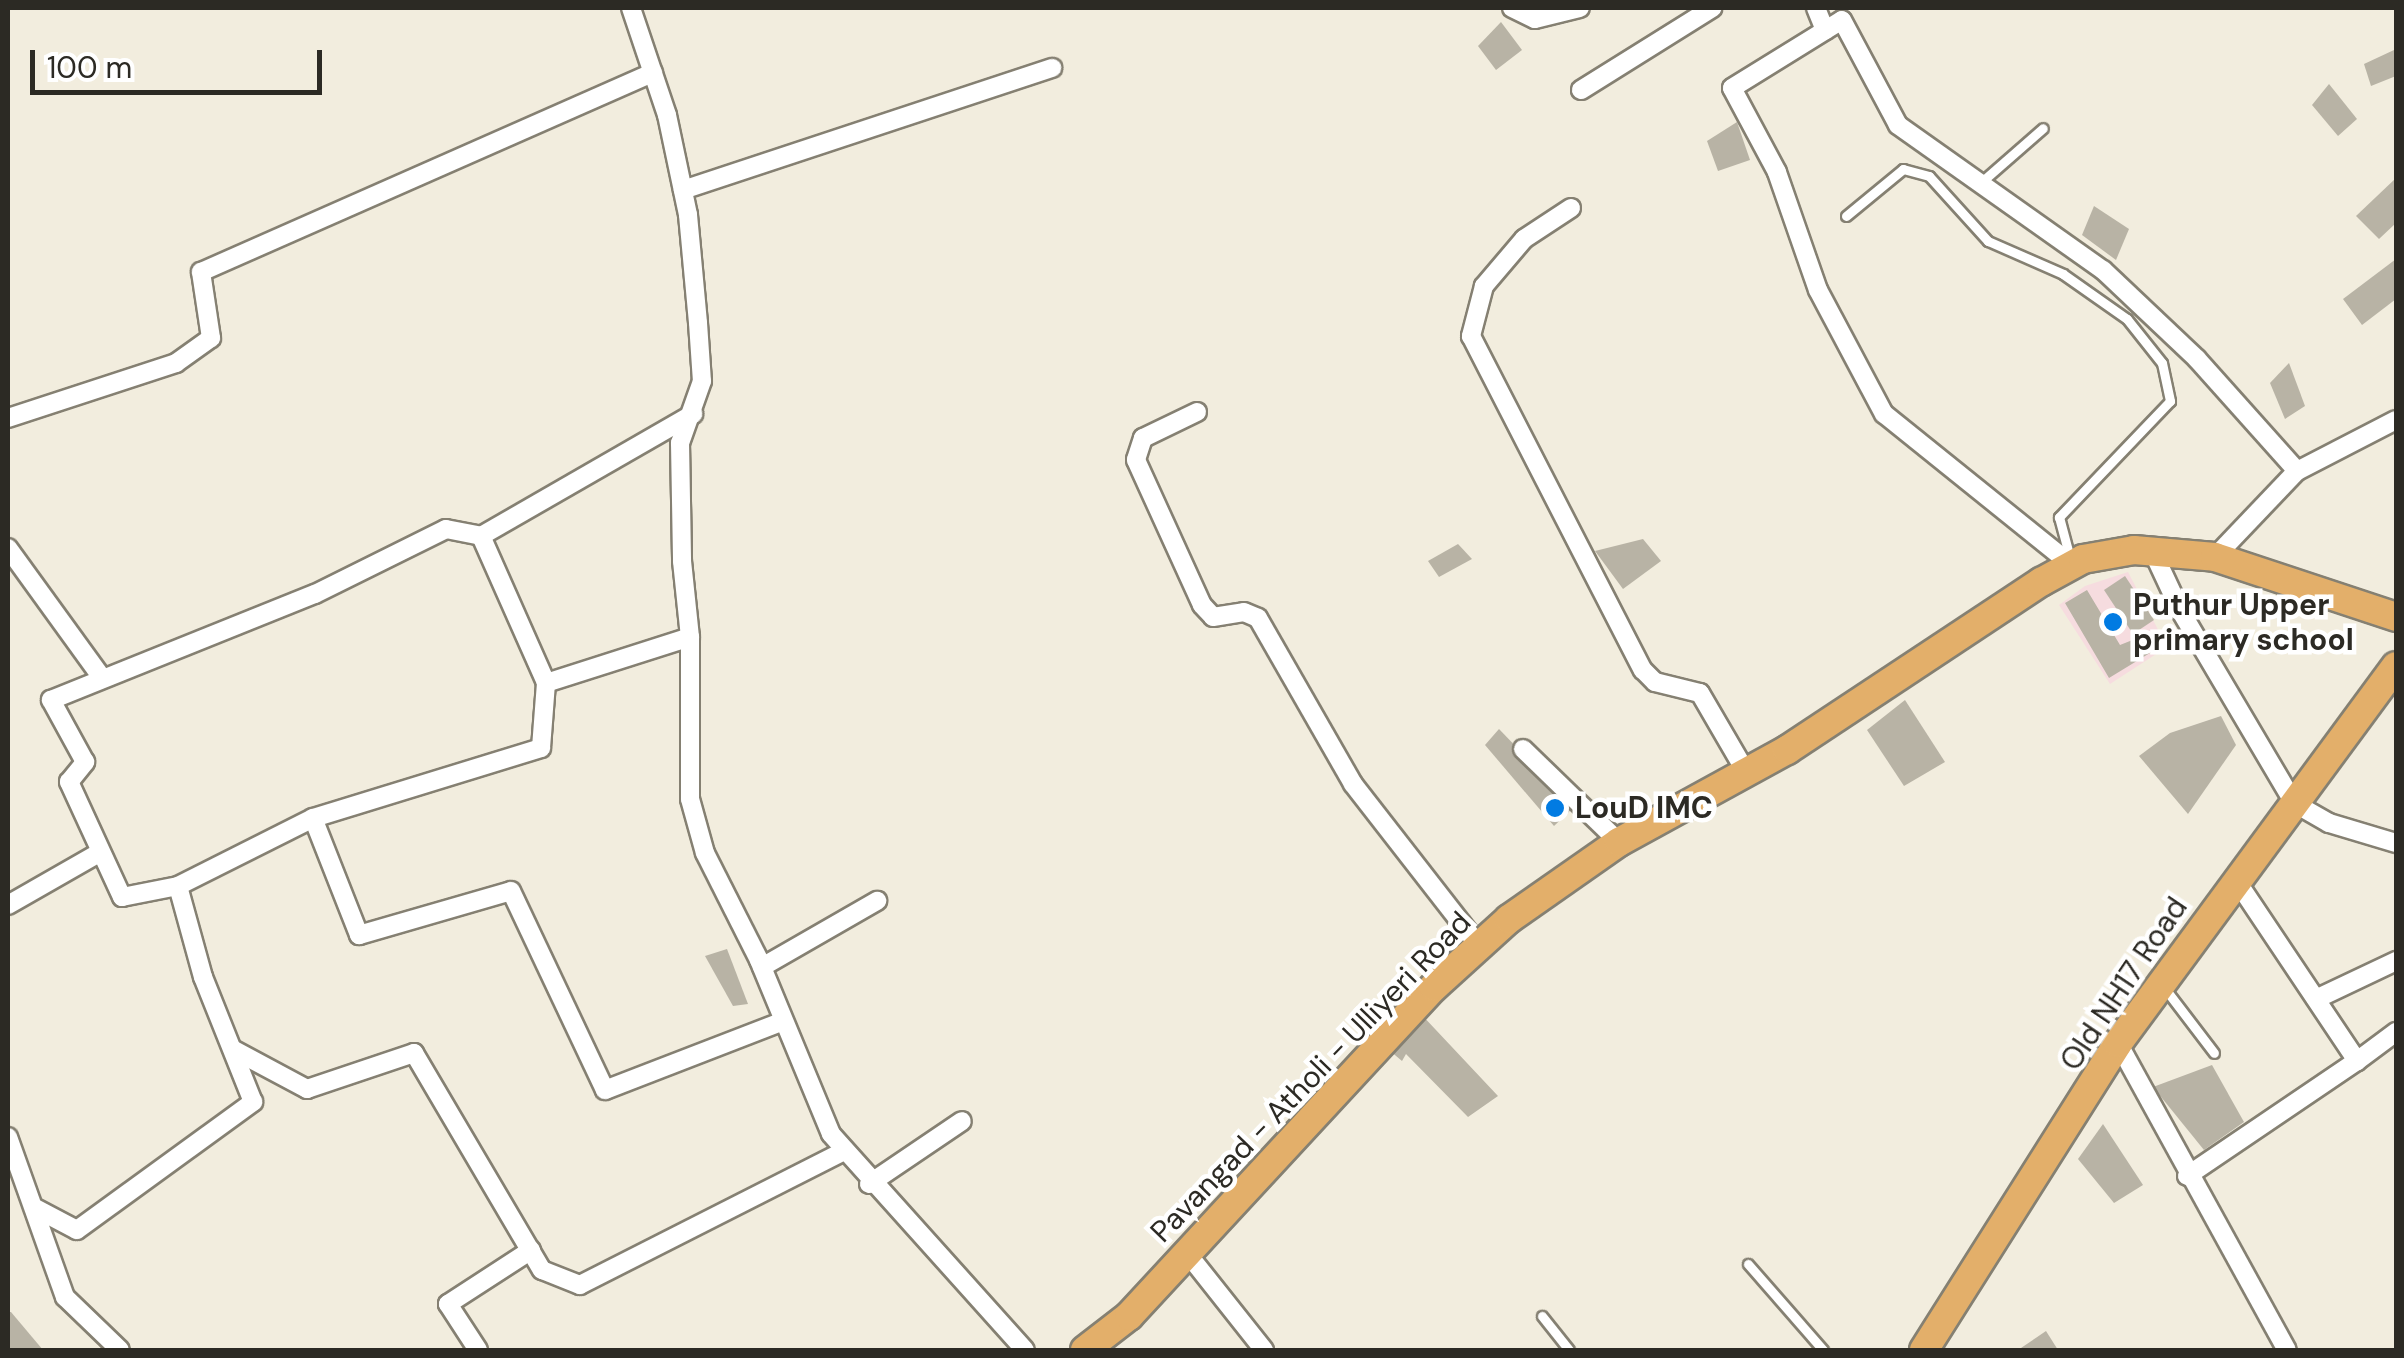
<!DOCTYPE html>
<style>
body{margin:0}
#map{position:relative;width:2404px;height:1358px;overflow:hidden;background:#f2edde;font-family:"DM Sans",sans-serif}
div>[style]{position:absolute}
.education>*{inset:0;background:#f6dcdf}
.building>*{inset:0;background:#b8b3a5}
.roads{filter:drop-shadow(2px 0 #858072) drop-shadow(-2px 0 #858072) drop-shadow(0 2px #858072) drop-shadow(0 -2px #858072)}
.service>*{height:9px;margin:-4.5px;padding:0 4.5px;transform-origin:4.5px;border-radius:4.5px;background:#fff}
.minor>*{height:18px;margin:-9px;padding:0 9px;transform-origin:9px;border-radius:9px;background:#fff}
.primary>*{height:28px;margin:-14px;padding:0 14px;transform-origin:14px;border-radius:14px;background:#e3af6a}
.dots>*{width:28px;height:28px;translate:-50% -50%;box-sizing:border-box;border:5px solid #fff;border-radius:50%}
span{translate:-50% -50%;white-space:nowrap;text-align:center;line-height:1.15;-webkit-text-stroke:9px #fff;paint-order:stroke}
.poi-label{font-size:30px;color:#2c2a24;font-weight:700}
.left{translate:0 -50%;text-align:left}
.street-label{font-size:30px;color:#2c2a24}
.frame{position:absolute;inset:0;border:10px solid #2c2a24;pointer-events:none}
.scale{position:absolute;left:30px;top:50px;width:292px;height:45px;box-sizing:border-box;border:5px solid #2c2a24;border-top:0;padding-left:12px;font-size:30px;line-height:35px;white-space:nowrap;color:#2c2a24;-webkit-text-stroke:8px #fff;paint-order:stroke}
</style>
<div id="map">
<div class="education">
<i style="clip-path:polygon(2128px 572px,2167px 647px,2110px 684px,2059px 605px,2085px 586px)"></i>
</div>
<div class="building">
<i style="clip-path:polygon(1501px 22px,1522px 50px,1496px 70px,1478px 46px)"></i>
<i style="clip-path:polygon(2394px 50px,2396px 76px,2371px 86px,2364px 64px)"></i>
<i style="clip-path:polygon(2329px 84px,2357px 119px,2338px 136px,2312px 105px)"></i>
<i style="clip-path:polygon(1737px 122px,1750px 160px,1718px 171px,1707px 141px)"></i>
<i style="clip-path:polygon(2396px 178px,2396px 223px,2379px 239px,2356px 216px)"></i>
<i style="clip-path:polygon(2094px 206px,2129px 229px,2116px 260px,2082px 235px)"></i>
<i style="clip-path:polygon(2396px 259px,2396px 299px,2362px 325px,2343px 299px)"></i>
<i style="clip-path:polygon(2289px 363px,2305px 406px,2285px 419px,2270px 383px)"></i>
<i style="clip-path:polygon(1643px 539px,1661px 561px,1623px 589px,1595px 551px)"></i>
<i style="clip-path:polygon(1458px 544px,1472px 559px,1439px 577px,1428px 561px)"></i>
<i style="clip-path:polygon(2125px 576px,2154px 620px,2133px 634px,2104px 590px)"></i>
<i style="clip-path:polygon(2087px 590px,2120px 645px,2155px 631px,2163px 645px,2109px 678px,2065px 603px)"></i>
<i style="clip-path:polygon(1905px 700px,1945px 762px,1904px 786px,1867px 730px)"></i>
<i style="clip-path:polygon(2221px 716px,2236px 745px,2188px 814px,2139px 756px,2170px 733px)"></i>
<i style="clip-path:polygon(1499px 729px,1574px 807px,1554px 826px,1485px 745px)"></i>
<i style="clip-path:polygon(727px 949px,748px 1004px,733px 1006px,705px 956px)"></i>
<i style="clip-path:polygon(1420px 1013px,1498px 1096px,1468px 1117px,1406px 1054px,1402px 1061px,1389px 1050px)"></i>
<i style="clip-path:polygon(2212px 1065px,2244px 1122px,2204px 1150px,2153px 1087px)"></i>
<i style="clip-path:polygon(2103px 1124px,2143px 1185px,2114px 1203px,2078px 1159px)"></i>
<i style="clip-path:polygon(8px 1312px,11px 1312px,43px 1350px,8px 1350px)"></i>
<i style="clip-path:polygon(2046px 1331px,2058px 1350px,2018px 1350px)"></i>
</div>
<div class="roads">
<div class="service">
<i style="left:1978px;top:185px;width:86px;rotate:-41.2deg"></i>
<i style="left:1846px;top:216px;width:74px;rotate:-39.5deg"></i>
<i style="left:1903px;top:169px;width:27px;rotate:15deg"></i>
<i style="left:1929px;top:176px;width:88px;rotate:47.8deg"></i>
<i style="left:1988px;top:241px;width:82px;rotate:23.7deg"></i>
<i style="left:2063px;top:274px;width:78px;rotate:35.1deg"></i>
<i style="left:2127px;top:319px;width:56px;rotate:51.5deg"></i>
<i style="left:2162px;top:363px;width:39px;rotate:78deg"></i>
<i style="left:2170px;top:401px;width:161px;rotate:133.7deg"></i>
<i style="left:2059px;top:517px;width:42px;rotate:75deg"></i>
<i style="left:2163px;top:986px;width:84px;rotate:52.7deg"></i>
<i style="left:1748px;top:1264px;width:114px;rotate:48.9deg"></i>
<i style="left:1542px;top:1316px;width:43px;rotate:51.5deg"></i>
</div>
<div class="minor">
<i style="left:631px;top:8px;width:113px;rotate:71.4deg"></i>
<i style="left:667px;top:115px;width:102px;rotate:78.1deg"></i>
<i style="left:688px;top:215px;width:108px;rotate:84.7deg"></i>
<i style="left:698px;top:323px;width:58px;rotate:86.1deg"></i>
<i style="left:702px;top:381px;width:66px;rotate:109.5deg"></i>
<i style="left:680px;top:443px;width:118px;rotate:89deg"></i>
<i style="left:682px;top:561px;width:76px;rotate:84deg"></i>
<i style="left:690px;top:637px;width:162px;rotate:90deg"></i>
<i style="left:690px;top:799px;width:56px;rotate:74.5deg"></i>
<i style="left:705px;top:853px;width:120px;rotate:63.2deg"></i>
<i style="left:759px;top:960px;width:188px;rotate:67.5deg"></i>
<i style="left:831px;top:1134px;width:290px;rotate:48.1deg"></i>
<i style="left:1512px;top:8px;width:25px;rotate:26deg"></i>
<i style="left:1535px;top:19px;width:46px;rotate:-13.7deg"></i>
<i style="left:1816px;top:8px;width:24px;rotate:68deg"></i>
<i style="left:1581px;top:90px;width:155px;rotate:-32deg"></i>
<i style="left:683px;top:190px;width:389px;rotate:-18.3deg"></i>
<i style="left:1571px;top:208px;width:56px;rotate:146.6deg"></i>
<i style="left:1524px;top:239px;width:62px;rotate:130.4deg"></i>
<i style="left:1484px;top:286px;width:52px;rotate:104.6deg"></i>
<i style="left:1471px;top:336px;width:376px;rotate:62.8deg"></i>
<i style="left:1643px;top:670px;width:17px;rotate:45deg"></i>
<i style="left:1655px;top:682px;width:46px;rotate:13.7deg"></i>
<i style="left:1700px;top:693px;width:91px;rotate:59.8deg"></i>
<i style="left:1197px;top:412px;width:60px;rotate:154.3deg"></i>
<i style="left:1143px;top:438px;width:23px;rotate:108deg"></i>
<i style="left:1136px;top:460px;width:159px;rotate:65.5deg"></i>
<i style="left:1202px;top:605px;width:16px;rotate:47deg"></i>
<i style="left:1213px;top:617px;width:31px;rotate:-9deg"></i>
<i style="left:1244px;top:612px;width:15px;rotate:23deg"></i>
<i style="left:1258px;top:618px;width:191px;rotate:60.2deg"></i>
<i style="left:1353px;top:784px;width:205px;rotate:52.1deg"></i>
<i style="left:8px;top:418px;width:177px;rotate:-18.1deg"></i>
<i style="left:176px;top:363px;width:43px;rotate:-35.5deg"></i>
<i style="left:211px;top:338px;width:67px;rotate:-98.6deg"></i>
<i style="left:201px;top:272px;width:494px;rotate:-23.8deg"></i>
<i style="left:481px;top:536px;width:245px;rotate:-29.9deg"></i>
<i style="left:8px;top:548px;width:160px;rotate:54.1deg"></i>
<i style="left:2153px;top:552px;width:64px;rotate:65deg"></i>
<i style="left:2180px;top:610px;width:224px;rotate:59.4deg"></i>
<i style="left:2294px;top:803px;width:40px;rotate:29.7deg"></i>
<i style="left:2329px;top:823px;width:70px;rotate:16.6deg"></i>
<i style="left:2215px;top:557px;width:119px;rotate:-46.4deg"></i>
<i style="left:2297px;top:471px;width:111px;rotate:-27.3deg"></i>
<i style="left:2072px;top:565px;width:241px;rotate:-141.2deg"></i>
<i style="left:1884px;top:414px;width:140px;rotate:-118deg"></i>
<i style="left:1818px;top:290px;width:125px;rotate:-109.2deg"></i>
<i style="left:1777px;top:172px;width:95px;rotate:-118.2deg"></i>
<i style="left:1732px;top:88px;width:129px;rotate:-31.7deg"></i>
<i style="left:1842px;top:20px;width:119px;rotate:61.9deg"></i>
<i style="left:1898px;top:125px;width:251px;rotate:35.3deg"></i>
<i style="left:2103px;top:270px;width:129px;rotate:43.4deg"></i>
<i style="left:2197px;top:359px;width:150px;rotate:48.2deg"></i>
<i style="left:546px;top:683px;width:151px;rotate:-17.7deg"></i>
<i style="left:1523px;top:749px;width:134px;rotate:44.1deg"></i>
<i style="left:2236px;top:880px;width:218px;rotate:56.2deg"></i>
<i style="left:2357px;top:1061px;width:49px;rotate:-36.6deg"></i>
<i style="left:178px;top:886px;width:151px;rotate:-26.7deg"></i>
<i style="left:8px;top:905px;width:103px;rotate:-29.8deg"></i>
<i style="left:762px;top:967px;width:133px;rotate:-29.9deg"></i>
<i style="left:2316px;top:999px;width:89px;rotate:-25.4deg"></i>
<i style="left:2118px;top:1043px;width:350px;rotate:61.2deg"></i>
<i style="left:234px;top:1050px;width:83px;rotate:28.1deg"></i>
<i style="left:307px;top:1089px;width:113px;rotate:-18.6deg"></i>
<i style="left:414px;top:1053px;width:252px;rotate:59.5deg"></i>
<i style="left:542px;top:1270px;width:41px;rotate:21.5deg"></i>
<i style="left:580px;top:1285px;width:296px;rotate:-26.9deg"></i>
<i style="left:8px;top:1137px;width:170px;rotate:70.4deg"></i>
<i style="left:65px;top:1297px;width:76px;rotate:43.9deg"></i>
<i style="left:2187px;top:1176px;width:205px;rotate:-34.1deg"></i>
<i style="left:869px;top:1184px;width:112px;rotate:-34.1deg"></i>
<i style="left:37px;top:1209px;width:45px;rotate:27.7deg"></i>
<i style="left:77px;top:1230px;width:218px;rotate:-36deg"></i>
<i style="left:253px;top:1102px;width:135px;rotate:-111.8deg"></i>
<i style="left:203px;top:977px;width:94px;rotate:-105.4deg"></i>
<i style="left:178px;top:886px;width:57px;rotate:168.9deg"></i>
<i style="left:122px;top:897px;width:127px;rotate:-114.7deg"></i>
<i style="left:69px;top:782px;width:26px;rotate:-51deg"></i>
<i style="left:85px;top:762px;width:71px;rotate:-118.7deg"></i>
<i style="left:51px;top:700px;width:284px;rotate:-21.9deg"></i>
<i style="left:315px;top:594px;width:146px;rotate:-26.4deg"></i>
<i style="left:446px;top:529px;width:36px;rotate:11deg"></i>
<i style="left:481px;top:536px;width:161px;rotate:66.1deg"></i>
<i style="left:546px;top:683px;width:65px;rotate:94.4deg"></i>
<i style="left:541px;top:748px;width:239px;rotate:162.9deg"></i>
<i style="left:313px;top:818px;width:126px;rotate:68.5deg"></i>
<i style="left:359px;top:935px;width:158px;rotate:-16.1deg"></i>
<i style="left:511px;top:891px;width:220px;rotate:64.7deg"></i>
<i style="left:605px;top:1090px;width:189px;rotate:-21.1deg"></i>
<i style="left:1187px;top:1253px;width:124px;rotate:51.6deg"></i>
<i style="left:478px;top:1350px;width:55px;rotate:-123.1deg"></i>
<i style="left:448px;top:1304px;width:99px;rotate:-33deg"></i>
</div>
<div class="primary">
<i style="left:1085px;top:1350px;width:56px;rotate:-37.7deg"></i>
<i style="left:1129px;top:1316px;width:449px;rotate:-47.2deg"></i>
<i style="left:1434px;top:987px;width:101px;rotate:-42.2deg"></i>
<i style="left:1509px;top:919px;width:134px;rotate:-35deg"></i>
<i style="left:1619px;top:842px;width:192px;rotate:-28.7deg"></i>
<i style="left:1787px;top:750px;width:305px;rotate:-33.5deg"></i>
<i style="left:2041px;top:582px;width:48px;rotate:-28.7deg"></i>
<i style="left:2083px;top:559px;width:52px;rotate:-10deg"></i>
<i style="left:2134px;top:550px;width:81px;rotate:4.9deg"></i>
<i style="left:2215px;top:557px;width:191px;rotate:18.3deg"></i>
<i style="left:1924px;top:1350px;width:363px;rotate:-57.7deg"></i>
<i style="left:2118px;top:1043px;width:468px;rotate:-53.6deg"></i>
</div>
</div>
<div class="dots">
<i style="left:2113px;top:622px;background:#017be2"></i>
<i style="left:1555px;top:808px;background:#017be2"></i>
</div>
<div class="poi-label">
<span class="left" style="left:2133px;top:622px">Puthur Upper<br>primary school</span>
<span class="left" style="left:1575px;top:808px">LouD IMC</span>
</div>
<div class="street-label">
<span style="left:2124px;top:984px;rotate:-56deg">Old NH17 Road</span>
<span style="left:1311px;top:1077px;rotate:-46deg">Pavangad - Atholi - Ulliyeri Road</span>
</div>
<div class="frame"></div>
<div class="scale">100 m</div>
</div>
